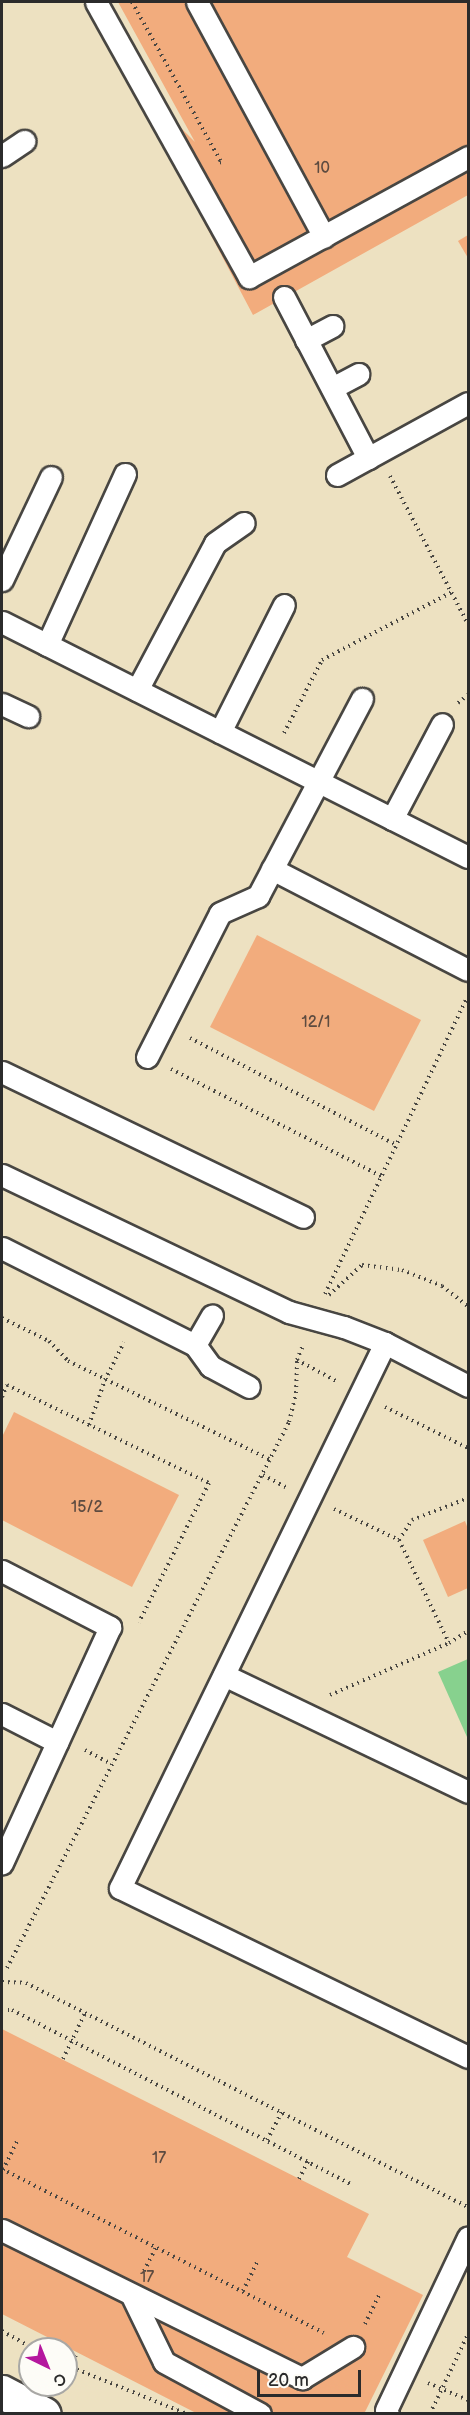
<!DOCTYPE html>
<meta charset="utf-8">
<style>
body{margin:0}
#map{position:relative;width:470px;height:2415px;overflow:hidden;background:#ede1c1;font-family:"Balsamiq Sans",sans-serif}
div>[style]{position:absolute}
.green>*{inset:0;background:#87d18e}
.building>*{inset:0;background:#f2ac7d}
.path>*{height:4px;margin-top:-2px;transform-origin:0;background:repeating-linear-gradient(90deg,#484642 0 1.5px,transparent 0 6px)}
.roads{filter:drop-shadow(2px 0 #484642) drop-shadow(-2px 0 #484642) drop-shadow(0 2px #484642) drop-shadow(0 -2px #484642)}
.lane>*{height:21px;margin:-10.5px;padding:0 10.5px;transform-origin:10.5px;border-radius:10.5px;background:#fff}
.secondary>*{height:33px;margin:-16.5px;padding:0 16.5px;transform-origin:16.5px;border-radius:16.5px;background:#fff}
span{translate:-50% -50%;white-space:nowrap;text-align:center;line-height:1.15;-webkit-text-stroke:5px #fdfcf7;paint-order:stroke}
.number-label{font-size:16px;color:#5d4b40}
.number-label span{-webkit-text-stroke-width:0}
.frame{position:absolute;inset:0;border:3px solid #2b2b2b;pointer-events:none}
.north{position:absolute;left:18px;top:2337px;width:60px;height:60px;box-sizing:border-box;background:#fdfcf7;border:2px solid #a9a8a5;border-radius:50%;rotate:137deg;font-size:16px;font-weight:700;line-height:24px;text-align:center;color:#2b2b2b}
.north::after{content:'';display:block;margin:auto;width:21px;height:27px;background:#b5179e;clip-path:polygon(50% 0,100% 100%,50% 72%,0 100%)}
.scale{position:absolute;left:257px;top:2370px;width:104px;height:27px;box-sizing:border-box;border:3px solid #2b2b2b;border-top:0;padding-left:8px;font-size:18px;line-height:21px;white-space:nowrap;color:#2b2b2b;-webkit-text-stroke:4px #fdfcf7;paint-order:stroke}
</style>
<div id="map">
<div class="green">
<i style="clip-path:polygon(468px 1659px,468px 1736px,467px 1737px,438px 1672px)"></i>
</div>
<div class="building">
<i style="clip-path:polygon(118px 2px,468px 2px,468px 195px,253px 315px,158px 135px,178px 125px,195px 142px)"></i>
<i style="clip-path:polygon(468px 235px,468px 258px,458px 241px)"></i>
<i style="clip-path:polygon(257px 935px,421px 1020px,374px 1111px,210px 1027px)"></i>
<i style="clip-path:polygon(14px 1412px,179px 1495px,132px 1587px,2px 1520px,2px 1437px)"></i>
<i style="clip-path:polygon(465px 1521px,468px 1529px,468px 1588px,448px 1597px,423px 1540px)"></i>
<i style="clip-path:polygon(2px 2029px,369px 2214px,347px 2257px,423px 2295px,364px 2414px,198px 2414px,2px 2314px)"></i>
</div>
<div class="path">
<i style="left:132px;top:2px;width:183px;rotate:60.9deg"></i>
<i style="left:221px;top:162px;width:3px;rotate:162deg"></i>
<i style="left:390px;top:476px;width:167px;rotate:62.2deg"></i>
<i style="left:458px;top:703px;width:13px;rotate:-39deg"></i>
<i style="left:284px;top:733px;width:82px;rotate:-62.5deg"></i>
<i style="left:322px;top:660px;width:147px;rotate:-27.6deg"></i>
<i style="left:190px;top:1038px;width:232px;rotate:27.4deg"></i>
<i style="left:171px;top:1069px;width:236px;rotate:27deg"></i>
<i style="left:325px;top:1294px;width:328px;rotate:-64.4deg"></i>
<i style="left:329px;top:1295px;width:45px;rotate:-42.3deg"></i>
<i style="left:362px;top:1265px;width:40px;rotate:7.1deg"></i>
<i style="left:402px;top:1270px;width:43px;rotate:21.8deg"></i>
<i style="left:442px;top:1286px;width:33px;rotate:38deg"></i>
<i style="left:2px;top:1318px;width:52px;rotate:26.1deg"></i>
<i style="left:49px;top:1341px;width:28px;rotate:46deg"></i>
<i style="left:68px;top:1361px;width:224px;rotate:26deg"></i>
<i style="left:297px;top:1360px;width:44px;rotate:28.3deg"></i>
<i style="left:2px;top:1397px;width:13px;rotate:-67deg"></i>
<i style="left:7px;top:1385px;width:225px;rotate:25.9deg"></i>
<i style="left:209px;top:1483px;width:156px;rotate:116.7deg"></i>
<i style="left:385px;top:1407px;width:93px;rotate:26.3deg"></i>
<i style="left:89px;top:1425px;width:48px;rotate:-70.4deg"></i>
<i style="left:105px;top:1380px;width:42px;rotate:-63.4deg"></i>
<i style="left:263px;top:1475px;width:26px;rotate:28deg"></i>
<i style="left:334px;top:1509px;width:72px;rotate:25.5deg"></i>
<i style="left:399px;top:1540px;width:114px;rotate:64.1deg"></i>
<i style="left:399px;top:1540px;width:24px;rotate:-57deg"></i>
<i style="left:412px;top:1520px;width:60px;rotate:-21.4deg"></i>
<i style="left:330px;top:1695px;width:130px;rotate:-23.6deg"></i>
<i style="left:449px;top:1643px;width:22px;rotate:-32deg"></i>
<i style="left:85px;top:1750px;width:30px;rotate:28deg"></i>
<i style="left:7px;top:1968px;width:615px;rotate:-62.68deg"></i>
<i style="left:289px;top:1422px;width:30px;rotate:-76deg"></i>
<i style="left:296px;top:1393px;width:33px;rotate:-88deg"></i>
<i style="left:297px;top:1360px;width:16px;rotate:-68deg"></i>
<i style="left:2px;top:1982px;width:24px;rotate:2deg"></i>
<i style="left:26px;top:1983px;width:496px;rotate:26.9deg"></i>
<i style="left:2px;top:2010px;width:10px"></i>
<i style="left:12px;top:2010px;width:382px;rotate:27.2deg"></i>
<i style="left:63px;top:2059px;width:51px;rotate:-64.4deg"></i>
<i style="left:267px;top:2140px;width:32px;rotate:-62deg"></i>
<i style="left:2px;top:2169px;width:361px;rotate:27deg"></i>
<i style="left:3px;top:2170px;width:34px;rotate:-64deg"></i>
<i style="left:299px;top:2179px;width:20px;rotate:-63deg"></i>
<i style="left:144px;top:2271px;width:27px;rotate:-63deg"></i>
<i style="left:243px;top:2291px;width:34px;rotate:-64deg"></i>
<i style="left:365px;top:2324px;width:34px;rotate:-64deg"></i>
<i style="left:2px;top:2331px;width:38px;rotate:29deg"></i>
<i style="left:66px;top:2365px;width:131px;rotate:22deg"></i>
<i style="left:69px;top:2367px;width:16px;rotate:-60deg"></i>
<i style="left:428px;top:2383px;width:43px;rotate:23deg"></i>
<i style="left:174px;top:2414px;width:6px;rotate:-72deg"></i>
<i style="left:430px;top:2414px;width:89px;rotate:-64.6deg"></i>
<i style="left:467px;top:2414px;width:4px;rotate:-76deg"></i>
</div>
<div class="roads">
<div class="lane">
<i style="left:96px;top:2px;width:315px;rotate:60.9deg"></i>
<i style="left:249px;top:277px;width:250px;rotate:-28.7deg"></i>
<i style="left:197px;top:2px;width:267px;rotate:61.6deg"></i>
<i style="left:2px;top:156px;width:27px;rotate:-34deg"></i>
<i style="left:284px;top:297px;width:182px;rotate:62.4deg"></i>
<i style="left:306px;top:340px;width:30px;rotate:-28deg"></i>
<i style="left:332px;top:388px;width:30px;rotate:-28deg"></i>
<i style="left:337px;top:475px;width:149px;rotate:-28.8deg"></i>
<i style="left:2px;top:580px;width:114px;rotate:-64.6deg"></i>
<i style="left:2px;top:622px;width:522px;rotate:26.76deg"></i>
<i style="left:47px;top:645px;width:188px;rotate:-65.5deg"></i>
<i style="left:137px;top:690px;width:166px;rotate:-62deg"></i>
<i style="left:215px;top:543px;width:35px;rotate:-35deg"></i>
<i style="left:2px;top:704px;width:29px;rotate:25deg"></i>
<i style="left:220px;top:732px;width:142px;rotate:-63.3deg"></i>
<i style="left:392px;top:819px;width:107px;rotate:-62.2deg"></i>
<i style="left:272px;top:869px;width:220px;rotate:27.3deg"></i>
<i style="left:147px;top:1057px;width:161px;rotate:-63.1deg"></i>
<i style="left:220px;top:913px;width:42px;rotate:-24.1deg"></i>
<i style="left:258px;top:896px;width:223px;rotate:-62.2deg"></i>
<i style="left:2px;top:1072px;width:334px;rotate:25.7deg"></i>
<i style="left:2px;top:1175px;width:318px;rotate:25.5deg"></i>
<i style="left:289px;top:1312px;width:57px;rotate:15.3deg"></i>
<i style="left:344px;top:1327px;width:44px;rotate:21.3deg"></i>
<i style="left:385px;top:1343px;width:93px;rotate:27.4deg"></i>
<i style="left:2px;top:1248px;width:216px;rotate:26.7deg"></i>
<i style="left:195px;top:1345px;width:26px;rotate:54deg"></i>
<i style="left:210px;top:1366px;width:44px;rotate:28.3deg"></i>
<i style="left:385px;top:1343px;width:606px;rotate:115.93deg"></i>
<i style="left:120px;top:1888px;width:387px;rotate:25.9deg"></i>
<i style="left:195px;top:1345px;width:34px;rotate:-60deg"></i>
<i style="left:2px;top:1571px;width:122px;rotate:27.4deg"></i>
<i style="left:110px;top:1627px;width:260px;rotate:114.6deg"></i>
<i style="left:224px;top:1675px;width:271px;rotate:25.6deg"></i>
<i style="left:2px;top:1714px;width:62px;rotate:27deg"></i>
<i style="left:2px;top:2230px;width:335px;rotate:26.3deg"></i>
<i style="left:302px;top:2378px;width:60px;rotate:-31.3deg"></i>
<i style="left:132px;top:2296px;width:73px;rotate:64.1deg"></i>
<i style="left:164px;top:2362px;width:109px;rotate:28.4deg"></i>
<i style="left:388px;top:2414px;width:4px;rotate:-117deg"></i>
<i style="left:386px;top:2410px;width:191px;rotate:-64.6deg"></i>
</div>
<div class="secondary">
<i style="left:2px;top:2392px;width:47px;rotate:27.6deg"></i>
</div>
</div>
<div class="number-label">
<span style="left:322px;top:169px">10</span>
<span style="left:316px;top:1023px">12/1</span>
<span style="left:87px;top:1508px">15/2</span>
<span style="left:159px;top:2159px">17</span>
<span style="left:147px;top:2278px">17</span>
</div>
<div class="frame"></div>
<div class="north">С</div>
<div class="scale">20 m</div>
</div>
